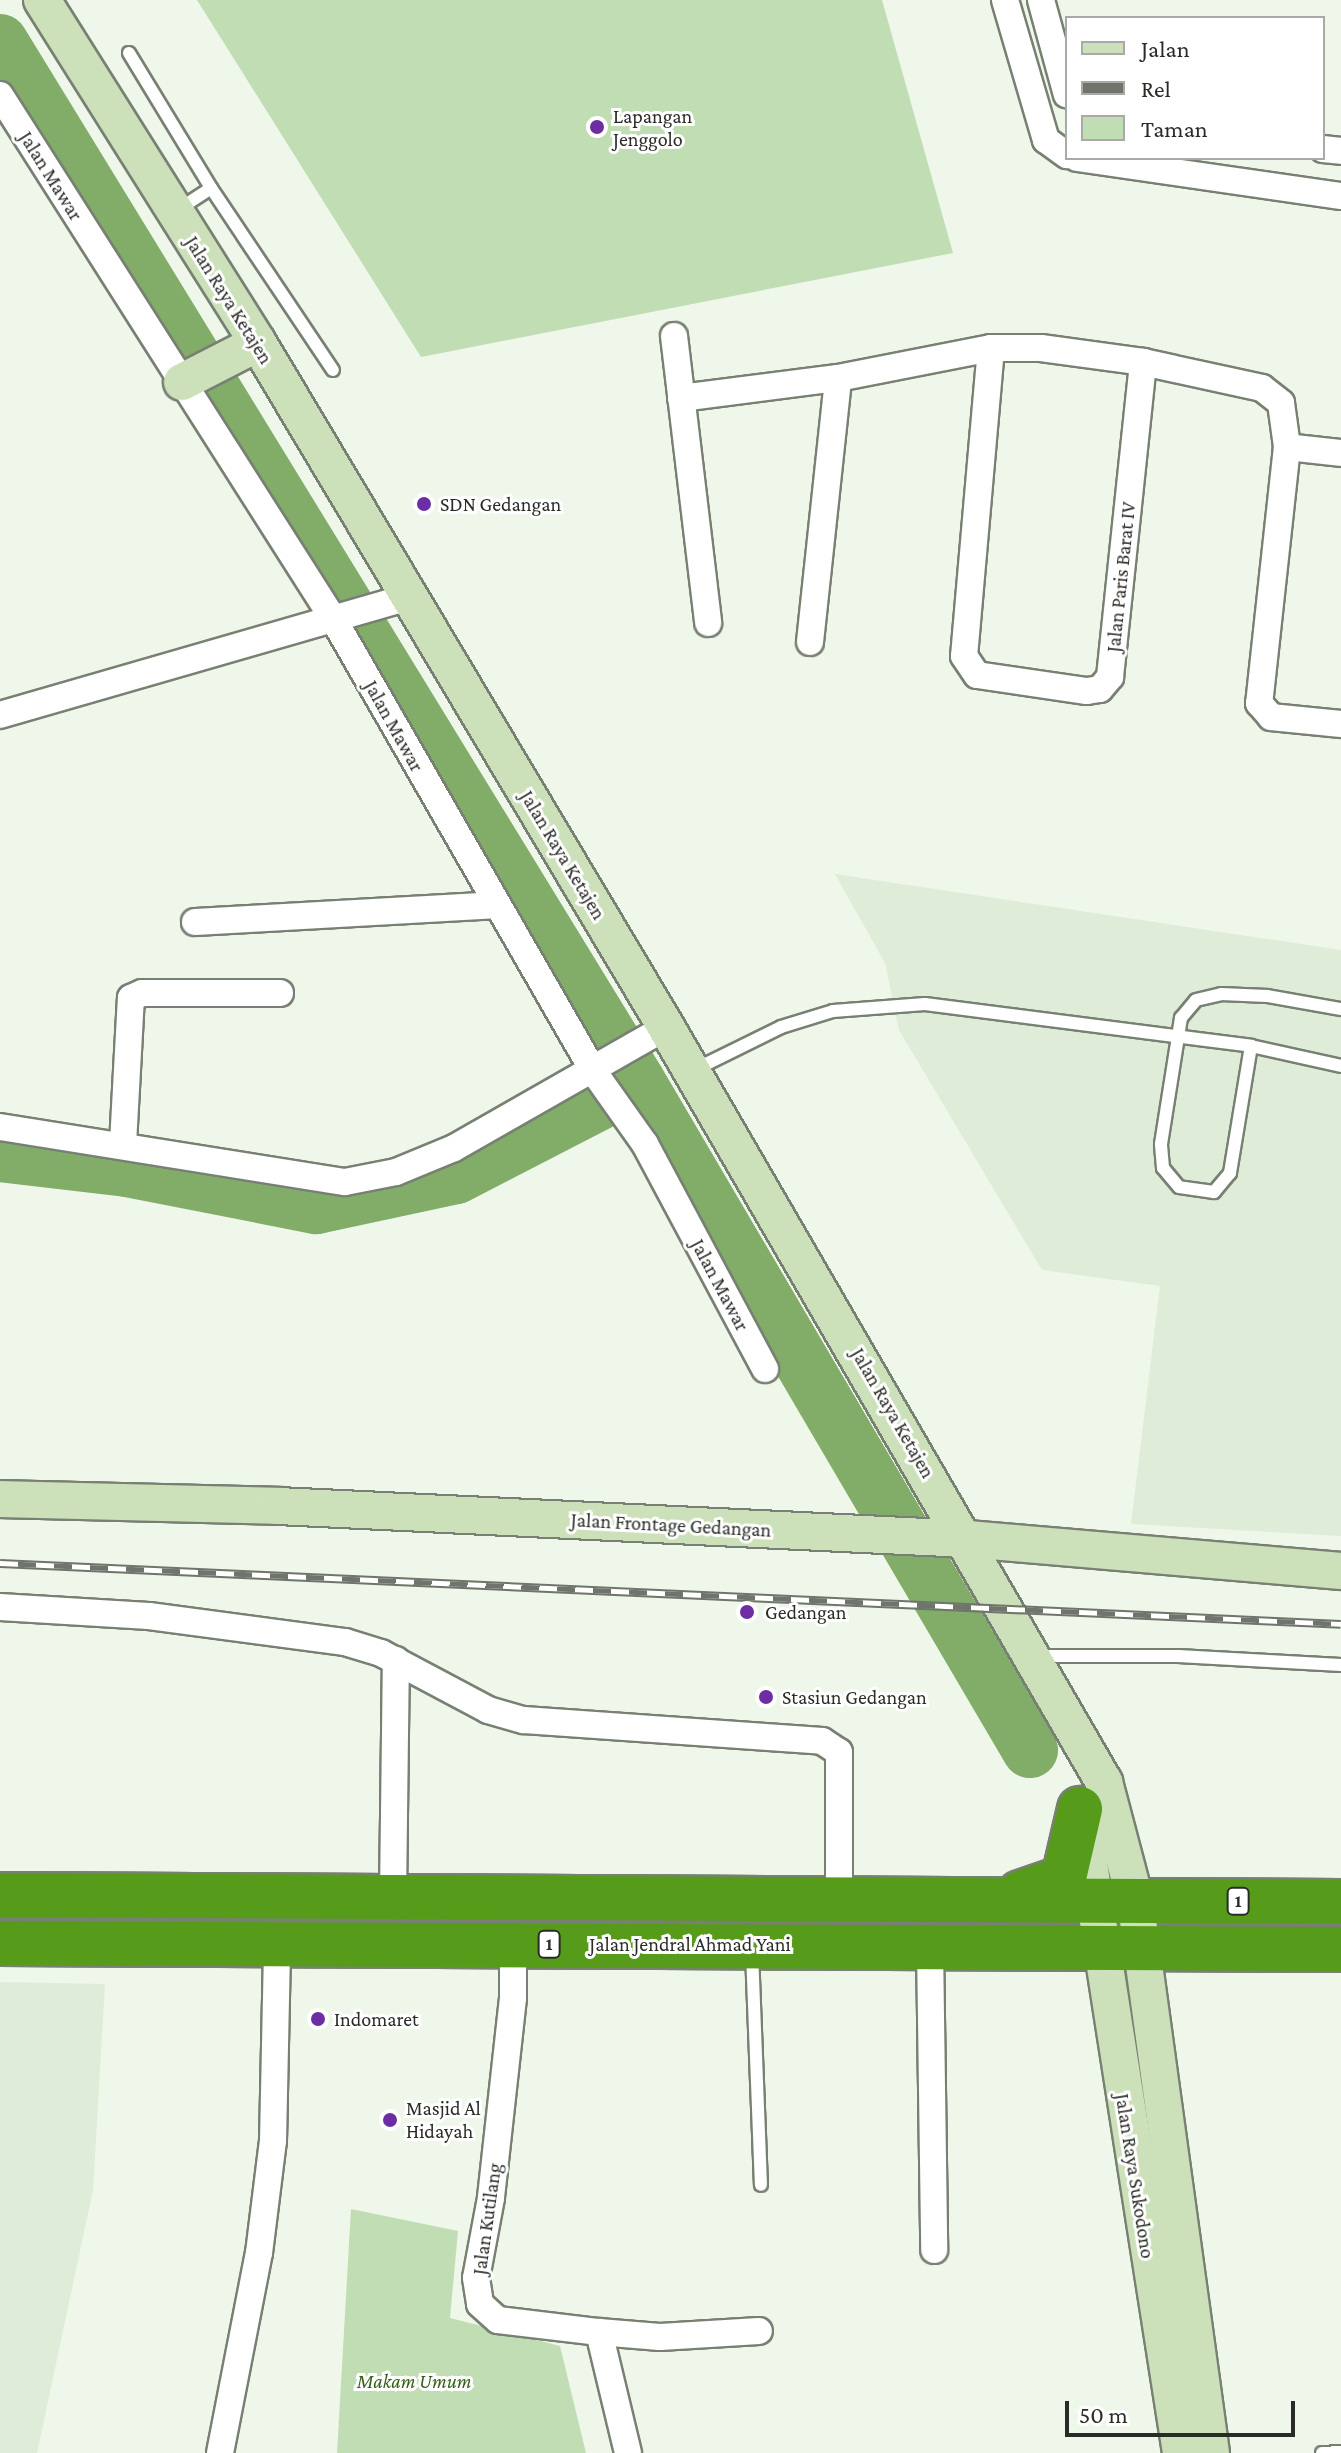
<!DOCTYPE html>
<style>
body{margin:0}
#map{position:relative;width:1341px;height:2453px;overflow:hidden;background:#eef7e9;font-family:"Crimson Pro",serif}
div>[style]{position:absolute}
.built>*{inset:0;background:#dfecd8}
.green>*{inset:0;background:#c1ddb3}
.river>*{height:56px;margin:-28px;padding:0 28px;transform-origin:28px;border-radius:28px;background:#82ad69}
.roads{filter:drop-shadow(2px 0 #788073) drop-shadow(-2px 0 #788073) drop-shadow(0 2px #788073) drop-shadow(0 -2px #788073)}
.lane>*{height:12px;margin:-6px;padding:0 6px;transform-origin:6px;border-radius:6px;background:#fff}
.street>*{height:26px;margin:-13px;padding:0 13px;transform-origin:13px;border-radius:13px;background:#fff}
.secondary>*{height:36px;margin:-18px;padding:0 18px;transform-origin:18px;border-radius:18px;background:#cce1ba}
.highway>*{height:44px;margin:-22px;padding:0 22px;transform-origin:22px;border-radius:22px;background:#569c1a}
.rail>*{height:9px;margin-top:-4.5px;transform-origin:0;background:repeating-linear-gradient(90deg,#fff 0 18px,#6f746c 0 36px);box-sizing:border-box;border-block:2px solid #6f746c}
.dots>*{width:22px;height:22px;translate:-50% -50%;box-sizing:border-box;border:4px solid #fff;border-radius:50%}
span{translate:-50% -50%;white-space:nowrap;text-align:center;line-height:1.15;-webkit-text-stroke:6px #fff;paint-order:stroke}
.shield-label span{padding:2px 6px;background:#fff;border:2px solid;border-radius:6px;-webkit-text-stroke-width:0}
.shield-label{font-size:18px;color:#282b26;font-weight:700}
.poi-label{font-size:20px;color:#282b26}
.left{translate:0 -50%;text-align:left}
.street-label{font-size:20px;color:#282b26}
.park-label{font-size:20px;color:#375f1a;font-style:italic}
.legend{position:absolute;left:1065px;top:16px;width:260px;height:144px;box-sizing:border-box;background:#fff;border:2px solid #a9aaa8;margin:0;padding:10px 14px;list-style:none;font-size:24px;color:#282b26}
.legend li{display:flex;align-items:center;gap:16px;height:40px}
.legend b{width:40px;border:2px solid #a9aaa8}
.scale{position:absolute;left:1065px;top:2401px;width:230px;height:36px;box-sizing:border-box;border:4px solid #282b26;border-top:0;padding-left:10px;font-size:24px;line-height:28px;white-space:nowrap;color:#282b26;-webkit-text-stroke:6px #fff;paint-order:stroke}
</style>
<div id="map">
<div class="built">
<i style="clip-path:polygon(835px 874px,1341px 950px,1341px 1536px,1131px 1524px,1160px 1286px,1042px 1270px,899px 1030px,885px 963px)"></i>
<i style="clip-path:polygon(0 1982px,105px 1984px,93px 2190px,37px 2453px,0 2453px)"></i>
</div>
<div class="green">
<i style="clip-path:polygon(197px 0,882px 0,953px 253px,421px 357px)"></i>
<i style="clip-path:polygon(351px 2209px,458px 2231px,450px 2318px,560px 2346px,586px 2453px,337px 2453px)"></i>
</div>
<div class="river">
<i style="left:0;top:42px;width:1219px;rotate:58.49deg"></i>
<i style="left:637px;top:1081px;width:776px;rotate:59.57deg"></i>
<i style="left:0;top:1154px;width:128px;rotate:6.7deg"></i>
<i style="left:127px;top:1169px;width:193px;rotate:11.1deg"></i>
<i style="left:316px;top:1206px;width:143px;rotate:-12.1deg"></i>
<i style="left:456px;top:1176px;width:170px;rotate:-27.3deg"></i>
</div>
<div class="roads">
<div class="lane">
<i style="left:129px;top:53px;width:158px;rotate:58.7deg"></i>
<i style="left:179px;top:209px;width:38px;rotate:-33deg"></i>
<i style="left:211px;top:188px;width:219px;rotate:56.2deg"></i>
<i style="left:1251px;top:1046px;width:129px;rotate:99.4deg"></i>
<i style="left:1230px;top:1173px;width:25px;rotate:130deg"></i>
<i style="left:1214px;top:1192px;width:35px;rotate:-172deg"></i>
<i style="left:1179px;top:1187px;width:25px;rotate:-130deg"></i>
<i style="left:1163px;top:1168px;width:24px;rotate:-95deg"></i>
<i style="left:1161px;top:1144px;width:128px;rotate:-81deg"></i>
<i style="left:1181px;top:1018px;width:23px;rotate:-50deg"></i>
<i style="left:1196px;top:1000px;width:26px;rotate:-13deg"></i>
<i style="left:1221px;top:994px;width:46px;rotate:2.5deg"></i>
<i style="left:1267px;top:996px;width:75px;rotate:10deg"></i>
<i style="left:694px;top:1070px;width:97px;rotate:-26.3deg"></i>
<i style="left:781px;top:1027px;width:54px;rotate:-17.1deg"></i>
<i style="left:833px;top:1011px;width:92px;rotate:-4.4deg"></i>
<i style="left:925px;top:1004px;width:329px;rotate:7.3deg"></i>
<i style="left:1251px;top:1046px;width:92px;rotate:12.5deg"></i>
<i style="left:1039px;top:1656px;width:139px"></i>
<i style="left:1178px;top:1656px;width:163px;rotate:3.2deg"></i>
<i style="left:752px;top:1952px;width:233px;rotate:87.8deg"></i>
<i style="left:1322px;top:2453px;width:19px;rotate:-3deg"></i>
</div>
<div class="street">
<i style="left:1005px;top:0;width:146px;rotate:73.7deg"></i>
<i style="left:1046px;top:140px;width:26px;rotate:36deg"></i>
<i style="left:1041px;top:0;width:98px;rotate:74.7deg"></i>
<i style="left:0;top:95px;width:622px;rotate:57.54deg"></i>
<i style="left:334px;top:620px;width:521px;rotate:60.09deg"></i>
<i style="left:594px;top:1072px;width:88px;rotate:54.7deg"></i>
<i style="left:645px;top:1144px;width:255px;rotate:61.9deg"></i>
<i style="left:1323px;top:149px;width:18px;rotate:6deg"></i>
<i style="left:1077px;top:158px;width:267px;rotate:8.2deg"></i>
<i style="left:674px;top:336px;width:289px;rotate:83.2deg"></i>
<i style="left:991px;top:348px;width:309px;rotate:95deg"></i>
<i style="left:964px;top:656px;width:23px;rotate:56deg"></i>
<i style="left:977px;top:675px;width:111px;rotate:8.3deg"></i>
<i style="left:1087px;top:691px;width:13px;rotate:-9deg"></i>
<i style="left:1100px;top:689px;width:16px;rotate:-50deg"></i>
<i style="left:1110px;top:677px;width:317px;rotate:-84deg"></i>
<i style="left:681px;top:398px;width:158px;rotate:-7.3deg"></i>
<i style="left:838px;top:378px;width:156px;rotate:-11.1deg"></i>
<i style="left:991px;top:348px;width:50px"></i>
<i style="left:1041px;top:348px;width:103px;rotate:7.8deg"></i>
<i style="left:1143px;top:362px;width:122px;rotate:12.3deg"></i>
<i style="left:1262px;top:388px;width:24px;rotate:38deg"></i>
<i style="left:1281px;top:403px;width:44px;rotate:82.2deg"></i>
<i style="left:1287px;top:447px;width:258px;rotate:96.2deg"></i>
<i style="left:1259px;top:703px;width:18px;rotate:49deg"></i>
<i style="left:1271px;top:717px;width:70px;rotate:5.7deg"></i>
<i style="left:1287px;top:447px;width:54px;rotate:6.3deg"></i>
<i style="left:810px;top:642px;width:265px;rotate:-83.9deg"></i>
<i style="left:0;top:715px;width:425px;rotate:-16.1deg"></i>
<i style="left:195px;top:922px;width:300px;rotate:-3.2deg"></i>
<i style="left:0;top:1127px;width:349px;rotate:9.1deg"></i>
<i style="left:345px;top:1182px;width:52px;rotate:-11.1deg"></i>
<i style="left:396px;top:1172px;width:63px;rotate:-22.5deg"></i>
<i style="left:454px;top:1148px;width:244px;rotate:-29.7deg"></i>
<i style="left:123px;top:1144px;width:146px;rotate:-86.9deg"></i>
<i style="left:131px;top:998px;width:12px;rotate:-24deg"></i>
<i style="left:142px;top:993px;width:138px"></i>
<i style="left:0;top:1607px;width:149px;rotate:3.5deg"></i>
<i style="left:149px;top:1616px;width:198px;rotate:7.6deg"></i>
<i style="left:345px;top:1642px;width:38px;rotate:17deg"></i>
<i style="left:381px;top:1653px;width:121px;rotate:28deg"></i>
<i style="left:488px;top:1710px;width:37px;rotate:16deg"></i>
<i style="left:524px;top:1720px;width:299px;rotate:4deg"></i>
<i style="left:822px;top:1741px;width:20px;rotate:33deg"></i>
<i style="left:839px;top:1752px;width:146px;rotate:90deg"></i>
<i style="left:393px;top:1897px;width:237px;rotate:-89.3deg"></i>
<i style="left:513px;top:1944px;width:54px;rotate:90deg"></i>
<i style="left:513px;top:1998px;width:201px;rotate:96.3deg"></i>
<i style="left:491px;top:2198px;width:81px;rotate:100.6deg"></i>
<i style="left:476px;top:2278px;width:26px;rotate:81deg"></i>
<i style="left:480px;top:2304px;width:24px;rotate:42deg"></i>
<i style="left:498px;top:2320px;width:102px;rotate:6.8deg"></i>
<i style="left:599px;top:2332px;width:61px;rotate:4.7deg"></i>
<i style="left:660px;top:2337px;width:99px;rotate:-3.5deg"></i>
<i style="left:930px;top:1945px;width:305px;rotate:89.2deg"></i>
<i style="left:599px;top:2332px;width:124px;rotate:76.5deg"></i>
<i style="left:220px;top:2453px;width:204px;rotate:-79deg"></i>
<i style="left:259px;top:2253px;width:113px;rotate:-82.9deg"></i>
<i style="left:273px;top:2141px;width:198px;rotate:-88.8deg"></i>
</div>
<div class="secondary">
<i style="left:42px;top:0;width:405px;rotate:57.8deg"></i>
<i style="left:258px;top:343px;width:796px;rotate:59.18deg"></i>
<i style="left:666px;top:1027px;width:873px;rotate:59.88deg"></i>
<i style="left:1104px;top:1782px;width:121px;rotate:75.2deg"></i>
<i style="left:1135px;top:1899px;width:559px;rotate:82.19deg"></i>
<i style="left:182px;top:382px;width:85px;rotate:-27.2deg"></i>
<i style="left:0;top:1499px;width:278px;rotate:1.4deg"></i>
<i style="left:278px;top:1506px;width:691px;rotate:2.74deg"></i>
<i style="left:968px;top:1539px;width:374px;rotate:4.9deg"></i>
<i style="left:1082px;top:1819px;width:642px;rotate:81.12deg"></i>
</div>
<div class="highway">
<i style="left:1020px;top:1893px;width:46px;rotate:-18.8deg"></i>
<i style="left:1064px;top:1878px;width:71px;rotate:-76.9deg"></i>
<i style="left:0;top:1895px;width:1341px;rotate:0.3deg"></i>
<i style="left:0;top:1943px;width:1341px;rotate:0.26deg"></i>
</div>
</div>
<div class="rail">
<i style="left:0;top:1563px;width:1342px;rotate:2.6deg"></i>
</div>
<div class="dots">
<i style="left:597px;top:127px;background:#6d2ea3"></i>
<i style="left:424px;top:504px;background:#6d2ea3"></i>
<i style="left:747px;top:1612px;background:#6d2ea3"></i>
<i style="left:766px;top:1697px;background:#6d2ea3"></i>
<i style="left:318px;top:2019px;background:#6d2ea3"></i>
<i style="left:390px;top:2120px;background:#6d2ea3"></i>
</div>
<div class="shield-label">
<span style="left:1238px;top:1901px">1</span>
<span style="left:549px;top:1944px">1</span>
</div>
<div class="poi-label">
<span class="left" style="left:613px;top:128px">Lapangan<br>Jenggolo</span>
<span class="left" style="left:440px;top:504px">SDN Gedangan</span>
<span class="left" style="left:765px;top:1612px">Gedangan</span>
<span class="left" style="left:782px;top:1697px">Stasiun Gedangan</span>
<span class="left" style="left:334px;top:2019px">Indomaret</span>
<span class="left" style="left:406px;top:2120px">Masjid Al<br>Hidayah</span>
</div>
<div class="street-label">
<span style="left:51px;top:176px;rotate:58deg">Jalan Mawar</span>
<span style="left:229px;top:300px;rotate:58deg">Jalan Raya Ketajen</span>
<span style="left:1121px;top:577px;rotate:-84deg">Jalan Paris Barat IV</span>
<span style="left:394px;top:726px;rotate:61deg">Jalan Mawar</span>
<span style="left:563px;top:855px;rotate:59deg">Jalan Raya Ketajen</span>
<span style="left:720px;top:1285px;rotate:62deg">Jalan Mawar</span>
<span style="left:893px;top:1413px;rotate:60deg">Jalan Raya Ketajen</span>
<span style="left:671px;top:1525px;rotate:3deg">Jalan Frontage Gedangan</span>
<span style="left:690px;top:1944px">Jalan Jendral Ahmad Yani</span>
<span style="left:1135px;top:2176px;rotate:81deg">Jalan Raya Sukodono</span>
<span style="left:487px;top:2219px;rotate:-82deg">Jalan Kutilang</span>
</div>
<div class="park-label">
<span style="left:414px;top:2381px">Makam Umum</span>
</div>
<ul class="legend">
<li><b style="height:10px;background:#cce1ba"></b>Jalan</li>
<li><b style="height:10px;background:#6f746c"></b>Rel</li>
<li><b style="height:22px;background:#c1ddb3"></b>Taman</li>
</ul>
<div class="scale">50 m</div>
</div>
